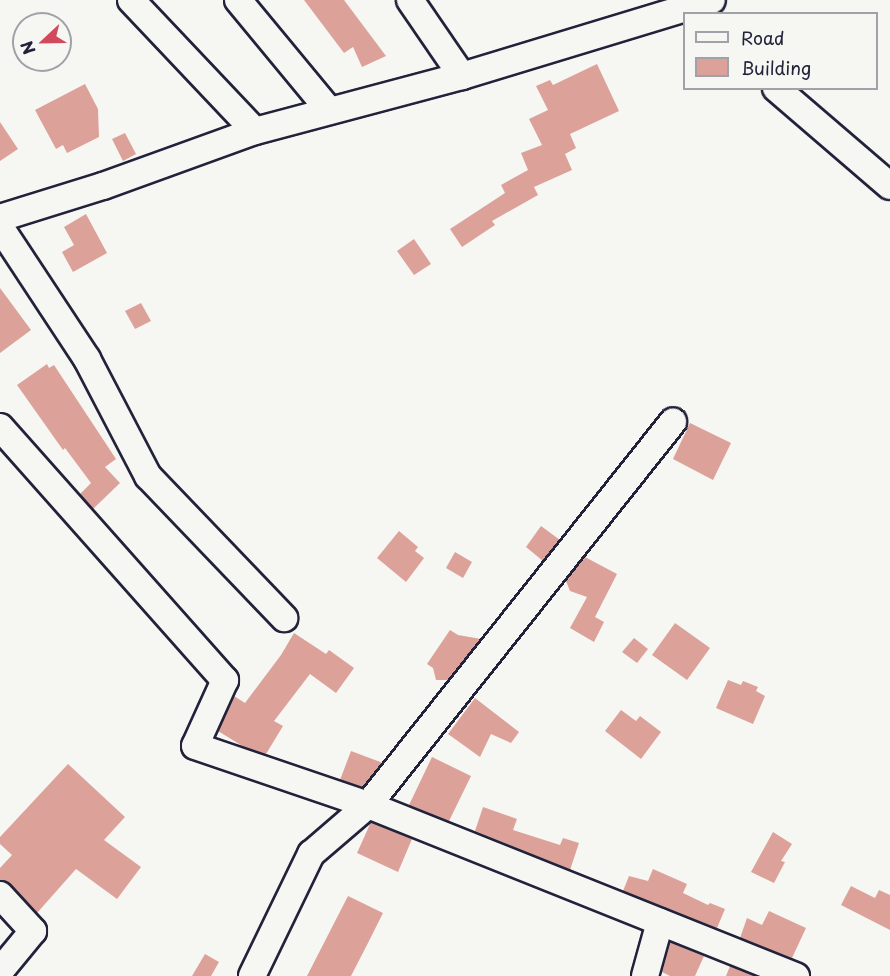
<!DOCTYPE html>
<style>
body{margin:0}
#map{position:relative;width:890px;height:976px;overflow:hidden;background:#f6f6f2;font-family:"Playpen Sans",sans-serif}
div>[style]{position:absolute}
.building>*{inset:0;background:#dca29a}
.roads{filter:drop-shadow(2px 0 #22223b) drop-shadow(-2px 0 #22223b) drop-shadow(0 2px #22223b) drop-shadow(0 -2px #22223b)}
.minor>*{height:26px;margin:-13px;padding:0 13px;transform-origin:13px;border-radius:13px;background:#f6f6f2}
span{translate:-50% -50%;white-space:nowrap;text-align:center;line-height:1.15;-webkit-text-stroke:4.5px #f6f6f2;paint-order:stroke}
.legend{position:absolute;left:683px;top:12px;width:195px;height:78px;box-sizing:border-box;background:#f6f6f2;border:2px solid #a1a1a9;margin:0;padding:8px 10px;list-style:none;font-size:18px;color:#22223b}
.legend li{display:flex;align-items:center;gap:12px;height:30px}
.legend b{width:30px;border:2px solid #a1a1a9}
.north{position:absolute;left:12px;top:12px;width:60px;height:60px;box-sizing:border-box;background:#f6f6f2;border:2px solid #a1a1a9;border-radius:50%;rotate:248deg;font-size:16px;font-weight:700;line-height:24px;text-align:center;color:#22223b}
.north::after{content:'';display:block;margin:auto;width:21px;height:27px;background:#d1495b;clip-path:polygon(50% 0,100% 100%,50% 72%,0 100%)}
</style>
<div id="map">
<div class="building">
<i style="clip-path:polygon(304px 0,344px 0,386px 56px,362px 67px,353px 47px,344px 53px)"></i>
<i style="clip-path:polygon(597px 64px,619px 111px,570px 134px,576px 148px,565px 154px,572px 170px,534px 187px,538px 195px,492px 221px,495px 225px,462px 247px,450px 229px,505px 193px,501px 185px,528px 170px,521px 153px,542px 145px,529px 119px,548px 110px,536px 86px,550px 80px,553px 85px)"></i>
<i style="clip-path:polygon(85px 84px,98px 109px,99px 137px,67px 153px,63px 145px,56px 149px,35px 110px)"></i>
<i style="clip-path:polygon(0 122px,18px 149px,0 161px)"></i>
<i style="clip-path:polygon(125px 133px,136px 154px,123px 161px,112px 139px)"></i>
<i style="clip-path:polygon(86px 214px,107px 253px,73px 272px,62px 252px,74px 245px,64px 227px)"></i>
<i style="clip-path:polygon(414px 239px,431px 264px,414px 275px,397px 251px)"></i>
<i style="clip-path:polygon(0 288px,31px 330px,0 353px)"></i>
<i style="clip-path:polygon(141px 303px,151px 321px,135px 329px,125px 311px)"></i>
<i style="clip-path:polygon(47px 364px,49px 368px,54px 365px,116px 459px,105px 467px,120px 483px,93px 509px,80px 494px,91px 483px,65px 448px,63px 450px,17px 385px)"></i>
<i style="clip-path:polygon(690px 423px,731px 443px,713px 480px,673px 459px)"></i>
<i style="clip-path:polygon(541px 526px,560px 540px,543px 561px,526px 547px)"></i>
<i style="clip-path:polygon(399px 531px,418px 547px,415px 551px,424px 558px,406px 582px,377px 558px)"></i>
<i style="clip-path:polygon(455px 552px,472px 562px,463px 578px,446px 568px)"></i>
<i style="clip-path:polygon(585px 557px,617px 574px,595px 617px,604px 622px,594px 642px,570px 628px,587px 597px,570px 591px,566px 581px)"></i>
<i style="clip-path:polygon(675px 623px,710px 648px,687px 680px,652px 655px)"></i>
<i style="clip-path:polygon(450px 630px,458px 635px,481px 639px,449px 680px,436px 680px,433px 668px,427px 664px)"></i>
<i style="clip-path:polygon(294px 633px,326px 654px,329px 650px,354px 668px,336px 693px,310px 674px,274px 721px,283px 726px,266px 754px,244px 747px,218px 731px,234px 696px,245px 703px,281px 655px)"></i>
<i style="clip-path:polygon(634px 638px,648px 649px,637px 663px,622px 652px)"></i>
<i style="clip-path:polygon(728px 680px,741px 685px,743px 681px,758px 687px,756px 691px,765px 696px,753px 724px,716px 708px)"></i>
<i style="clip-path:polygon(475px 698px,519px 732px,511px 743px,491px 734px,480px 757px,448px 734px)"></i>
<i style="clip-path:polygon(621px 710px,636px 721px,640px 716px,661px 732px,641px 759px,605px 731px)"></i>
<i style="clip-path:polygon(351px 751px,383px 763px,363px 787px,340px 780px)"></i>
<i style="clip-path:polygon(432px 757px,471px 776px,449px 821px,409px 805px)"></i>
<i style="clip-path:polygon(68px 764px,125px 817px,104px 840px,141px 867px,117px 899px,76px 869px,37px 913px,11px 885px,0 880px,0 868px,12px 855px,0 844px,0 837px)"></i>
<i style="clip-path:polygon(483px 807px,517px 819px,513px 830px,560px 845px,563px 838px,579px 843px,570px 870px,475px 831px)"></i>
<i style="clip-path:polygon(371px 822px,412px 839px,398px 872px,357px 853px)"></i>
<i style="clip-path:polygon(773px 832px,792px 844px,781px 861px,785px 862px,774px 883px,751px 872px)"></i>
<i style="clip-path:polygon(653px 869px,687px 884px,683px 893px,708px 905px,710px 903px,725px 909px,717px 928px,623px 891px,629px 876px,648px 881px)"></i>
<i style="clip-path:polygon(851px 886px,875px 898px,879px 890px,890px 895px,890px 930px,841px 905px)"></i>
<i style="clip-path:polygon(348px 896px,383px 913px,369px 941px,351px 976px,307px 976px)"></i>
<i style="clip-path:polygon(769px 911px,806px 928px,792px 958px,740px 938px,747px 918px,762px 925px)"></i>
<i style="clip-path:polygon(670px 942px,704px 956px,695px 976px,670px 976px,662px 972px)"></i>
<i style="clip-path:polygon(205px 954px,219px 962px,211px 976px,192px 976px)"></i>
<i style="clip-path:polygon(730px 966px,756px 976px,726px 976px)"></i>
</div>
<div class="roads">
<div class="minor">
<i style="left:131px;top:0;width:180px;rotate:46.6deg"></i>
<i style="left:238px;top:0;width:143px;rotate:50.4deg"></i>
<i style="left:410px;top:0;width:92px;rotate:55.6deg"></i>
<i style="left:776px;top:88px;width:150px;rotate:40.7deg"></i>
<i style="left:0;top:218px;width:108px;rotate:-17.3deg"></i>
<i style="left:103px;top:186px;width:162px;rotate:-19.9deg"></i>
<i style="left:255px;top:131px;width:214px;rotate:-14.9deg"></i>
<i style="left:462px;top:76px;width:261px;rotate:-16.9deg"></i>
<i style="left:0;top:227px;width:158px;rotate:56.6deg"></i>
<i style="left:87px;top:359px;width:132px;rotate:62.5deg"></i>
<i style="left:148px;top:476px;width:197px;rotate:46.2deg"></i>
<i style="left:0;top:427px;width:339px;rotate:48.4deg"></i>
<i style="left:225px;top:680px;width:72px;rotate:114.4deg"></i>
<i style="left:195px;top:746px;width:183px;rotate:18.8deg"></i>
<i style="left:368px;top:805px;width:461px;rotate:21.8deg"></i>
<i style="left:0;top:895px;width:49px;rotate:47.5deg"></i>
<i style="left:33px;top:931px;width:52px;rotate:129.5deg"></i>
<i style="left:252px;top:976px;width:136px;rotate:-64.2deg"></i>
<i style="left:311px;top:854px;width:75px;rotate:-40.7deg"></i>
<i style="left:368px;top:805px;width:490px;rotate:-51.5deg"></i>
<i style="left:645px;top:976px;width:56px;rotate:-74.5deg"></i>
</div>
</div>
<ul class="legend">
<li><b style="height:8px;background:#f6f6f2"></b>Road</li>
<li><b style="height:16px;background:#dca29a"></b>Building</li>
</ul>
<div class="north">N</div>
</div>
